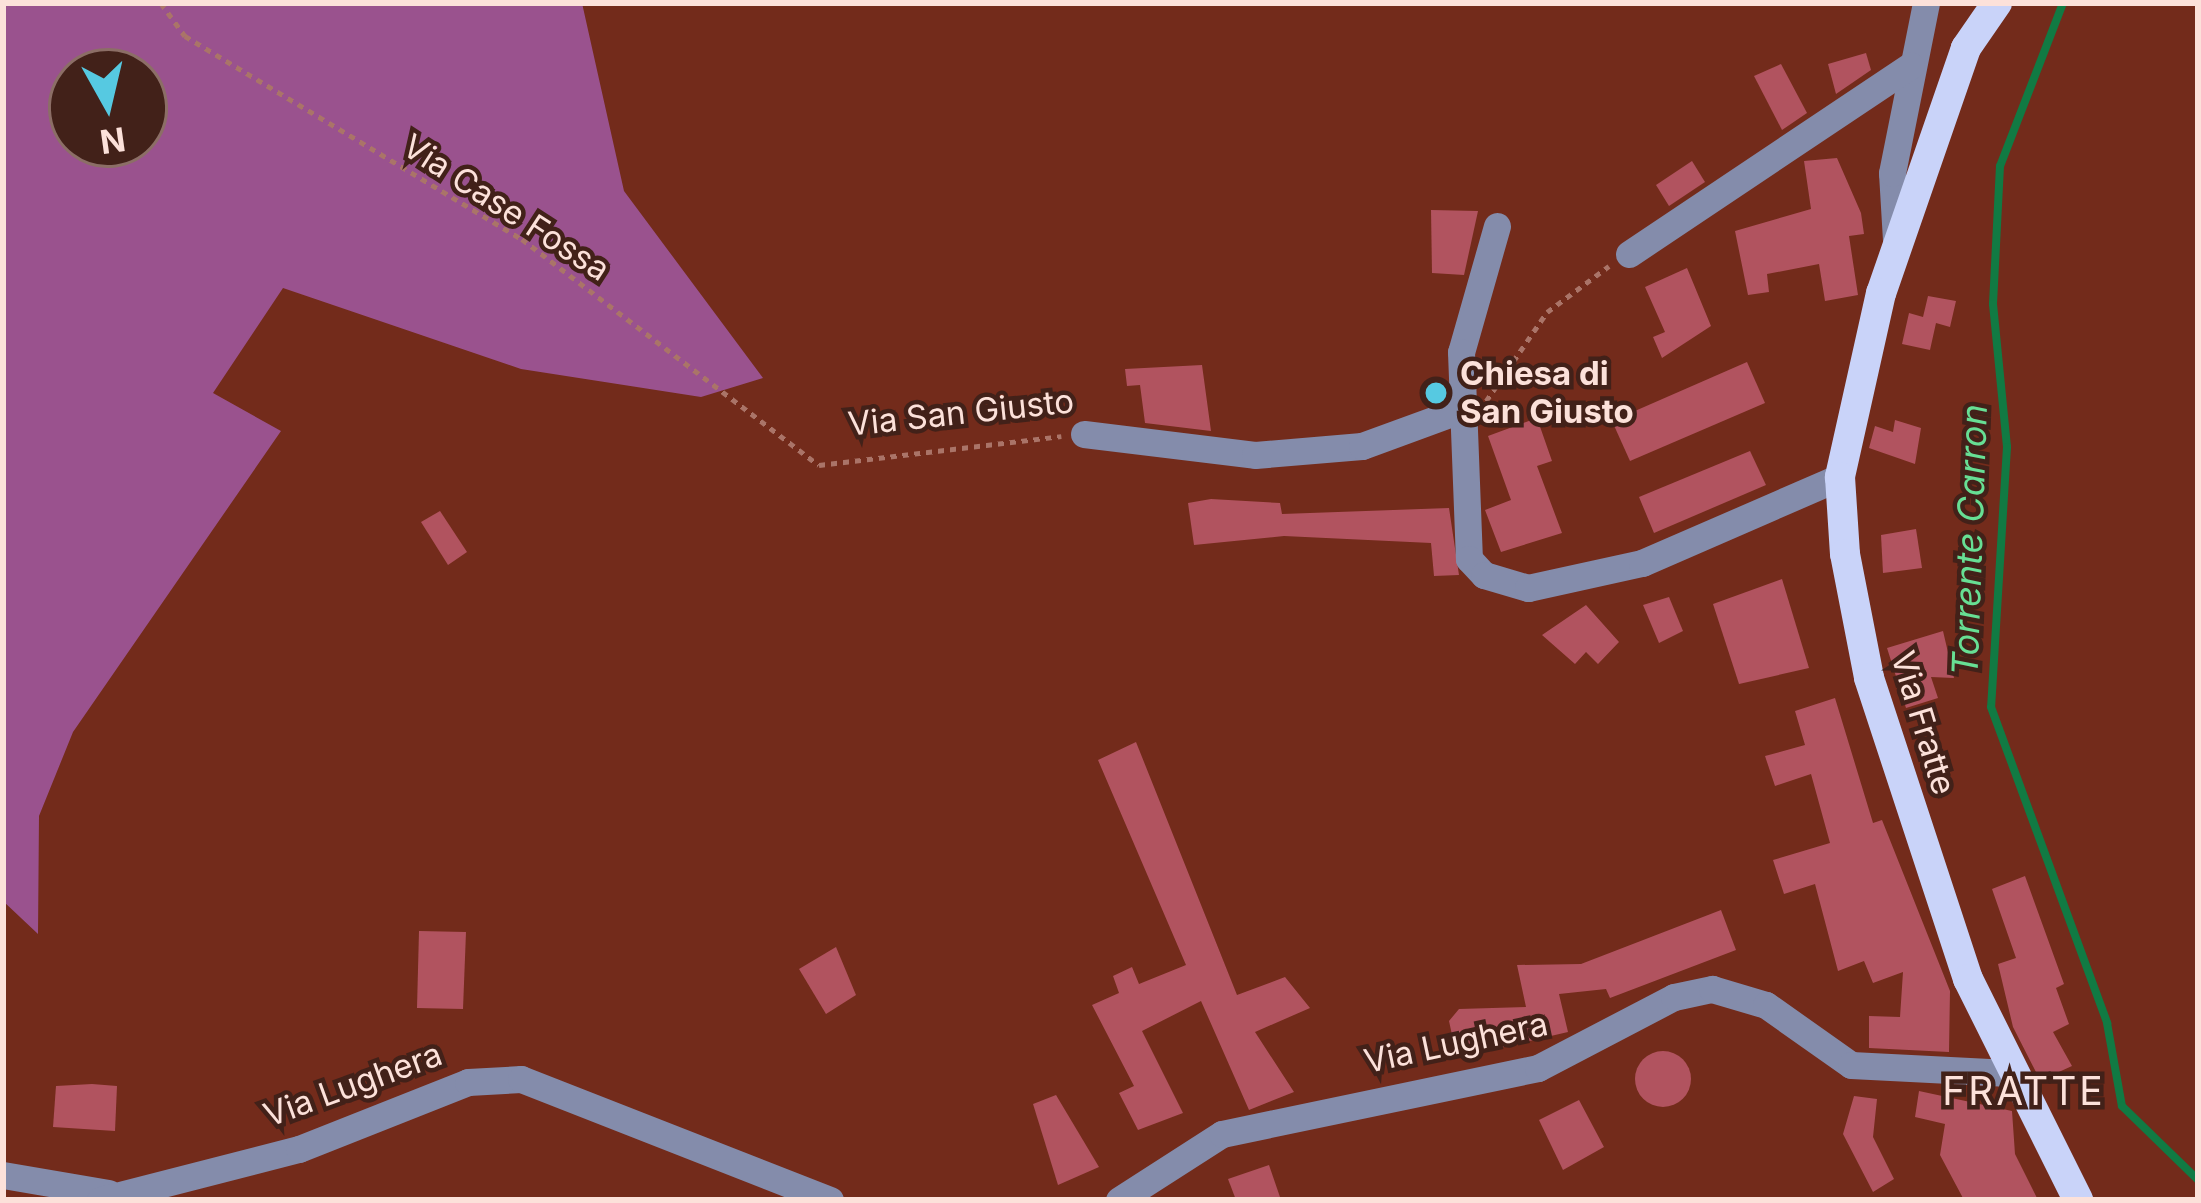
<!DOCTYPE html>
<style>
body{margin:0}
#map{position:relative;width:2201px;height:1203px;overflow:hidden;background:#732b1b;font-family:Inter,sans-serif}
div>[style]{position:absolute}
.forest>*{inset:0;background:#9a528e}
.stream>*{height:8px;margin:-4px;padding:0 4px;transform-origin:4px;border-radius:4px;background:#117a43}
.building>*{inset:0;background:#b1535f}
.round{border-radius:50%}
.path>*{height:4.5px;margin-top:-2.25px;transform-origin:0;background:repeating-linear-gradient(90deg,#aa7468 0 6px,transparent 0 12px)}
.minor>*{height:27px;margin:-13.5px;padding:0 13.5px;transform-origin:13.5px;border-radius:13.5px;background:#848cab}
.major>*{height:30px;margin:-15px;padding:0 15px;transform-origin:15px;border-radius:15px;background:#c9d3f9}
.dots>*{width:33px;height:33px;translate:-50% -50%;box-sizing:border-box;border:6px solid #422119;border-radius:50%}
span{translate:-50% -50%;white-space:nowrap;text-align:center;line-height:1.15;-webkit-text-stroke:9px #422119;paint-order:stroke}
.street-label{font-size:33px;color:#fce1da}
.poi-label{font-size:33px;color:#fce1da;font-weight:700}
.left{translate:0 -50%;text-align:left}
.water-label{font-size:36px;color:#67df94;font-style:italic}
.quarter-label{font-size:39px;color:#fce1da;letter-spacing:3px}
.frame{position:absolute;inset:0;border:6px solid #fce1da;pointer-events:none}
.north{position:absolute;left:48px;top:48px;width:120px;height:120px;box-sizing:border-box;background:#422119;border:3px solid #8c6e66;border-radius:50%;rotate:172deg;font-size:33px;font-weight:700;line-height:48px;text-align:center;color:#fce1da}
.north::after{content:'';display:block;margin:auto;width:42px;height:54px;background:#56c9e1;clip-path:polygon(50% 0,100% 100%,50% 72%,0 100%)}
</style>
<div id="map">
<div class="forest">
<i style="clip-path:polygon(evenodd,3px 3px,582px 3px,624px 191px,763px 378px,701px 397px,521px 369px,283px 288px,213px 393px,281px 431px,73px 732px,39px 816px,38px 934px,3px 901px,3px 3px,72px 72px,144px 72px,144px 144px,72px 144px,72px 72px)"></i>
</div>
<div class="stream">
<i style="left:2063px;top:3px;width:175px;rotate:111.1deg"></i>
<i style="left:2000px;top:166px;width:138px;rotate:92.9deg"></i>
<i style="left:1993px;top:304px;width:144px;rotate:84.4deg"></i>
<i style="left:2007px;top:447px;width:260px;rotate:93.5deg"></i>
<i style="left:1991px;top:707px;width:337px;rotate:69.8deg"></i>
<i style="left:2107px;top:1023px;width:84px;rotate:79.8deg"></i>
<i style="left:2122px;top:1106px;width:106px;rotate:44.2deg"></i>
</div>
<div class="building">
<i style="clip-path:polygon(1866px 53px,1871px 70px,1836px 94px,1828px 64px)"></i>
<i style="clip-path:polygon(1781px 64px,1807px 113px,1782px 130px,1754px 76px)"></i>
<i style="clip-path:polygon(1837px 158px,1861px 213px,1864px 234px,1849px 236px,1858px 295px,1825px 301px,1819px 264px,1767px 274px,1769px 292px,1748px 295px,1735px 231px,1811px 209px,1804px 161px)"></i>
<i style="clip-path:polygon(1692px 161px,1705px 182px,1669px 206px,1656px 185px)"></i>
<i style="clip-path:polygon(1431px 210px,1478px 211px,1464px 275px,1432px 273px)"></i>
<i style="clip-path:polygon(1687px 268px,1711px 326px,1662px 358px,1653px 337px,1665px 332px,1645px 287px)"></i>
<i style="clip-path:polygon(1928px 296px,1956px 301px,1950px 327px,1936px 323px,1930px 350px,1902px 344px,1909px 313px,1923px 317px)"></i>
<i style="clip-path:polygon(1747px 362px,1765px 403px,1630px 461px,1612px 421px)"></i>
<i style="clip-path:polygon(1202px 365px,1211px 431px,1145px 423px,1140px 385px,1127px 386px,1125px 369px)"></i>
<i style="clip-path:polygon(1537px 418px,1552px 461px,1537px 466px,1562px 533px,1501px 552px,1485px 510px,1511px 500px,1488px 436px)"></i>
<i style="clip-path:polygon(1895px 420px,1921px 428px,1915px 464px,1869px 448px,1875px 426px,1893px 432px)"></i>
<i style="clip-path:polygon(1750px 451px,1766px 485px,1654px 533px,1639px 497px)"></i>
<i style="clip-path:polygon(1211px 499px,1280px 503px,1282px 514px,1449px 508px,1459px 575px,1434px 576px,1431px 543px,1284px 536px,1194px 545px,1188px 503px)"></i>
<i style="clip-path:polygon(440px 511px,467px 552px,448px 565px,421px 522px)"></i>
<i style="clip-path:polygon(1916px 529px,1922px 568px,1883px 573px,1881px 535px)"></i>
<i style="clip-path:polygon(1782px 579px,1809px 668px,1739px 684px,1713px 604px)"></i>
<i style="clip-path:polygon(1669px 597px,1683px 631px,1659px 643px,1643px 605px)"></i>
<i style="clip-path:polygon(1586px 605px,1619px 642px,1598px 664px,1586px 652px,1575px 664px,1542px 635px)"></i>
<i style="clip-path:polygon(1943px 631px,1954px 678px,1931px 677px,1938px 698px,1906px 708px,1887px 648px)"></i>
<i style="clip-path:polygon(1835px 698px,1873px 823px,1882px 820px,1950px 991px,1949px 1052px,1869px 1048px,1869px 1016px,1900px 1017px,1903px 972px,1873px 983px,1864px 961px,1838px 971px,1815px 884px,1784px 894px,1773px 860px,1830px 843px,1811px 774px,1775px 786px,1765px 756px,1805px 745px,1795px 711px)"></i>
<i style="clip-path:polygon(1136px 742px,1237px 995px,1285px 977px,1310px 1008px,1255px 1032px,1294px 1092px,1249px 1110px,1201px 1001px,1142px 1031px,1183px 1113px,1138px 1130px,1119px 1093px,1134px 1086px,1092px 1005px,1119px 993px,1113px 976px,1132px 967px,1139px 984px,1186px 965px,1098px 760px)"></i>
<i style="clip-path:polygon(2025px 876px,2064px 984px,2056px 988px,2069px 1024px,2053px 1032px,2072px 1066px,2050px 1076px,2037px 1074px,2013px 1027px,1998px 964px,2016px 958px,1992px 889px)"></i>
<i style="clip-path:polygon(1721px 910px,1736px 950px,1610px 998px,1606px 989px,1559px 994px,1568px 1032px,1457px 1058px,1449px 1021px,1459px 1009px,1526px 1007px,1517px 965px,1581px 964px)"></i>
<i style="clip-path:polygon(419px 931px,466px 932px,463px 1009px,417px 1008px)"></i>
<i style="clip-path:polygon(836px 947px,856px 995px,826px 1014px,799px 969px)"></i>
<i class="round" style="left:1635px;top:1051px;width:56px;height:56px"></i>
<i style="clip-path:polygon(92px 1084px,117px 1086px,115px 1131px,53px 1127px,56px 1086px)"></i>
<i style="clip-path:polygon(1919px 1091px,2012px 1111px,2015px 1154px,2038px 1200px,1964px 1200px,1940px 1155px,1945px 1124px,1915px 1117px)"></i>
<i style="clip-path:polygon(1056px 1095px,1099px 1167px,1058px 1185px,1033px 1104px)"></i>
<i style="clip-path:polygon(1854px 1096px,1877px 1099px,1873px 1137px,1894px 1179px,1873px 1192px,1843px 1134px)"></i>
<i style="clip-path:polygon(1579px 1100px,1604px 1147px,1563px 1170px,1539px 1120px)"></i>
<i style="clip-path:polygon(1269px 1165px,1281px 1200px,1236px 1200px,1228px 1179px)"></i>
</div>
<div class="path">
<i style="left:161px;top:3px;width:41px;rotate:54deg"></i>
<i style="left:185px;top:36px;width:393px;rotate:31.1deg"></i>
<i style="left:522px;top:239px;width:373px;rotate:37.3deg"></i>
<i style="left:819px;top:465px;width:244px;rotate:-6.8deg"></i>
<i style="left:1486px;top:401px;width:108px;rotate:-55.6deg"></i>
<i style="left:1547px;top:312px;width:77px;rotate:-36.6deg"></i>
</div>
<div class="minor">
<i style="left:1497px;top:226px;width:131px;rotate:105.9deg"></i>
<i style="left:1461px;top:352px;width:207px;rotate:87.8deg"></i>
<i style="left:1469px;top:559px;width:22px;rotate:47deg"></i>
<i style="left:1484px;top:575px;width:46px;rotate:16.5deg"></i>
<i style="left:1528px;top:588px;width:117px;rotate:-12.4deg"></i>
<i style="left:1642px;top:563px;width:216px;rotate:-23.5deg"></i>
<i style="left:1896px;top:240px;width:67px;rotate:-93.4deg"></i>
<i style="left:1892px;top:173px;width:173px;rotate:-78.7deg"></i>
<i style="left:1629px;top:254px;width:339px;rotate:-33.8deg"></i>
<i style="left:1084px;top:434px;width:172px;rotate:7deg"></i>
<i style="left:1255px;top:455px;width:107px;rotate:-4.8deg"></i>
<i style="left:1362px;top:446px;width:108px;rotate:-20.1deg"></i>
<i style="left:3px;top:1175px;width:107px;rotate:9.7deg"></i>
<i style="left:100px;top:1200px;width:205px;rotate:-14.4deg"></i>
<i style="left:299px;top:1149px;width:182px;rotate:-21.6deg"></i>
<i style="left:468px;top:1082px;width:53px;rotate:-3.2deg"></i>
<i style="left:521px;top:1079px;width:332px;rotate:21.4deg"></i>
<i style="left:1119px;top:1200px;width:122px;rotate:-32.7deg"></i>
<i style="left:1222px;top:1134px;width:323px;rotate:-11.8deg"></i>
<i style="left:1538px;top:1068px;width:153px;rotate:-27.6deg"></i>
<i style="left:1674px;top:997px;width:39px;rotate:-12deg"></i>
<i style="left:1712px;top:989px;width:56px;rotate:16.5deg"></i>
<i style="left:1766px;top:1005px;width:104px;rotate:35.2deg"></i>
<i style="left:1851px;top:1065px;width:158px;rotate:2.9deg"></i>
</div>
<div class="major">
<i style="left:1997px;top:3px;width:55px;rotate:124.6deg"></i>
<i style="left:1966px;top:48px;width:259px;rotate:109.1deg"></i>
<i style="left:1881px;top:293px;width:189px;rotate:102.6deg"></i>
<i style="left:1840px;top:477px;width:77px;rotate:86.3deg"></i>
<i style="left:1845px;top:554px;width:126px;rotate:79deg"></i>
<i style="left:1869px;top:678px;width:317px;rotate:71.8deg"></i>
<i style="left:1968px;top:979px;width:247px;rotate:63.5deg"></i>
</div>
<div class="dots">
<i style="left:1436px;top:393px;background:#56c9e1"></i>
</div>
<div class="street-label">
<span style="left:506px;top:208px;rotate:33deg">Via Case Fossa</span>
<span style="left:961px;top:413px;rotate:-6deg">Via San Giusto</span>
<span style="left:1923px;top:723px;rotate:73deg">Via Fratte</span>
<span style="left:1456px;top:1043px;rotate:-12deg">Via Lughera</span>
<span style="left:353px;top:1085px;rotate:-20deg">Via Lughera</span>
</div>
<div class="poi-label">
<span class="left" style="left:1460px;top:393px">Chiesa di<br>San Giusto</span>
</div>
<div class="water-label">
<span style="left:1970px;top:540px;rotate:-88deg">Torrente Carron</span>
</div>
<div class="quarter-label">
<span style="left:2024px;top:1091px">FRATTE</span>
</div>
<div class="frame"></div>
<div class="north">N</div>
</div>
